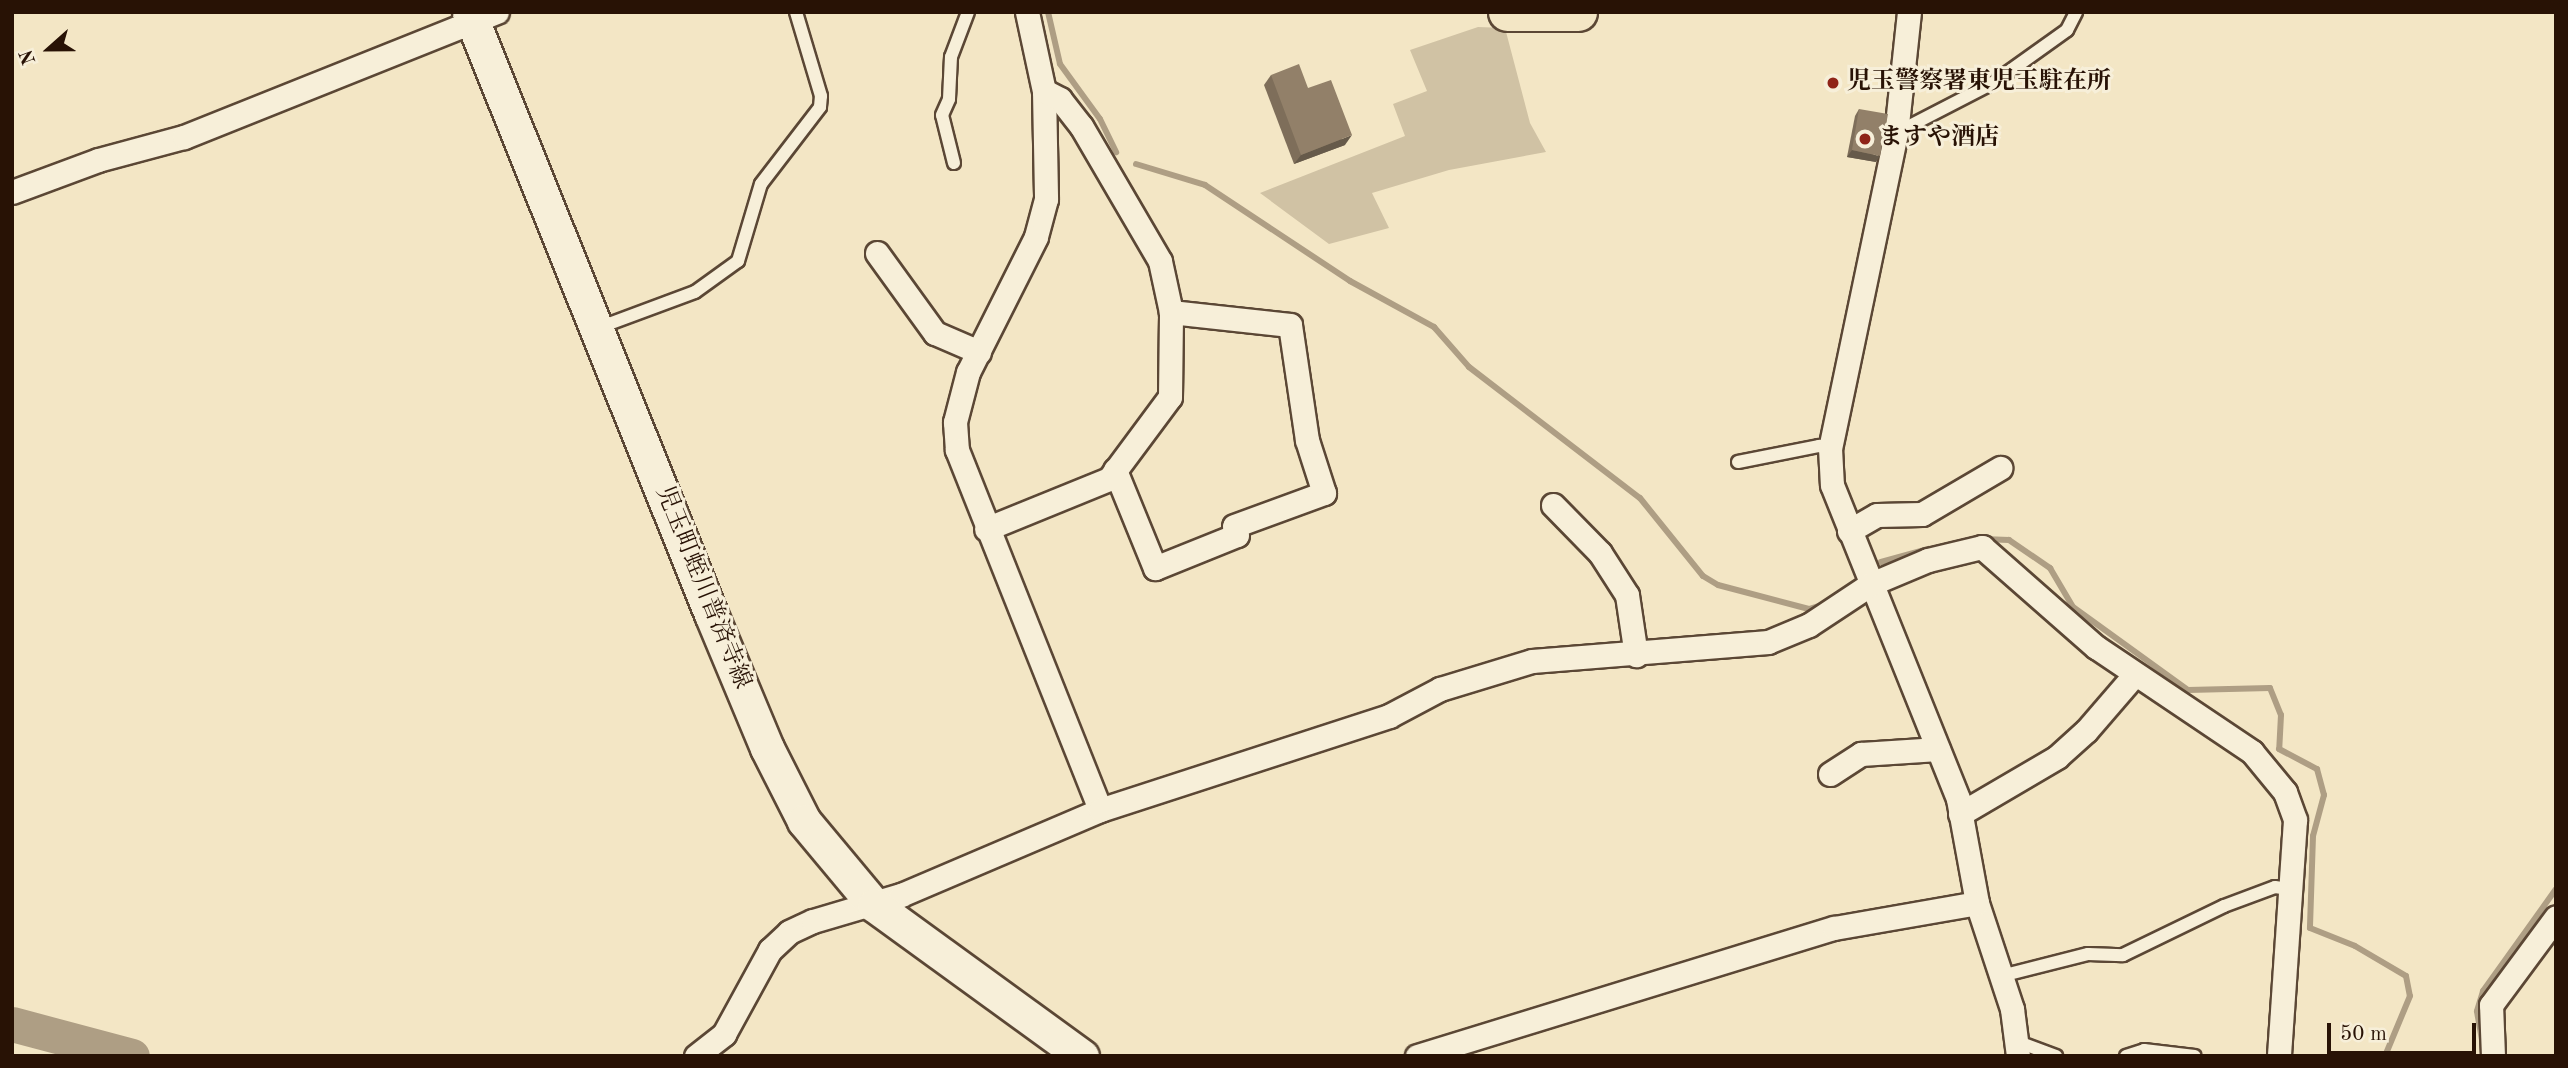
<!DOCTYPE html>
<meta charset="utf-8">
<style>
body{margin:0}
#map{position:relative;width:2568px;height:1068px;overflow:hidden;background:#f3e6c5;font-family:"Old Standard TT","Noto Serif JP",serif}
div>[style]{position:absolute}
.green>*{inset:0;background:#d0c2a4}
.stream>*{height:6px;margin:-3px;padding:0 3px;transform-origin:3px;border-radius:3px;background:#ae9e84}
.river>*{height:35px;margin:-17.5px;padding:0 17.5px;transform-origin:17.5px;border-radius:17.5px;background:#ae9e84}
.roads{filter:drop-shadow(2px 0 #5b4735) drop-shadow(-2px 0 #5b4735) drop-shadow(0 2px #5b4735) drop-shadow(0 -2px #5b4735)}
.service>*{height:12px;margin:-6px;padding:0 6px;transform-origin:6px;border-radius:6px;background:#f7efd9}
.minor>*{height:23px;margin:-11.5px;padding:0 11.5px;transform-origin:11.5px;border-radius:11.5px;background:#f7efd9}
.secondary>*{height:33px;margin:-16.5px;padding:0 16.5px;transform-origin:16.5px;border-radius:16.5px;background:#f7efd9}
.primary>*{height:37px;margin:-18.5px;padding:0 18.5px;transform-origin:18.5px;border-radius:18.5px;background:#f3e6c5}
.wall>*{inset:0;background:#7e6e5a}
.shaded-wall>*{inset:0;background:#665a4a}
.building>*{inset:0;background:#928069}
.dots>*{width:19px;height:19px;translate:-50% -50%;box-sizing:border-box;border:4px solid #f7efd9;border-radius:50%}
span{translate:-50% -50%;white-space:nowrap;text-align:center;line-height:1.15;-webkit-text-stroke:6px #f7efd9;paint-order:stroke}
.poi-label{font-size:24px;color:#281205;font-weight:700}
.left{translate:0 -50%;text-align:left}
.street-label{font-size:24px;color:#281205}
.frame{position:absolute;inset:0;border:14px solid #281205;pointer-events:none}
.north{position:absolute;left:14px;top:14px;width:70px;height:70px;-webkit-text-stroke:5px #f7efd9;paint-order:stroke;rotate:249deg;font-size:19px;font-weight:700;line-height:28px;text-align:center;color:#281205}
.north::after{content:'';display:block;margin:auto;width:24px;height:32px;background:#281205;clip-path:polygon(50% 0,100% 100%,50% 72%,0 100%)}
.scale{position:absolute;left:2327px;top:1023px;width:149px;height:32px;box-sizing:border-box;border:4px solid #281205;border-top:0;padding-left:9px;font-size:21px;line-height:24px;white-space:nowrap;color:#281205;-webkit-text-stroke:5px #f7efd9;paint-order:stroke}
</style>
<div id="map">
<div class="green">
<i style="clip-path:polygon(1478px 27px,1505px 28px,1530px 123px,1546px 152px,1449px 170px,1372px 193px,1389px 228px,1329px 244px,1260px 193px,1405px 136px,1393px 104px,1427px 91px,1410px 50px)"></i>
</div>
<div class="stream">
<i style="left:1048px;top:12px;width:53px;rotate:77deg"></i>
<i style="left:1060px;top:64px;width:68px;rotate:54deg"></i>
<i style="left:1100px;top:119px;width:37px;rotate:64deg"></i>
<i style="left:1136px;top:164px;width:72px;rotate:16.9deg"></i>
<i style="left:1205px;top:185px;width:174px;rotate:33.5deg"></i>
<i style="left:1350px;top:281px;width:96px;rotate:28.7deg"></i>
<i style="left:1434px;top:327px;width:53px;rotate:48.8deg"></i>
<i style="left:1469px;top:367px;width:215px;rotate:37.5deg"></i>
<i style="left:1640px;top:498px;width:100px;rotate:51.1deg"></i>
<i style="left:1703px;top:576px;width:17px;rotate:31deg"></i>
<i style="left:1718px;top:585px;width:94px;rotate:14.8deg"></i>
<i style="left:1809px;top:609px;width:14px;rotate:-17deg"></i>
<i style="left:1983px;top:539px;width:26px;rotate:2deg"></i>
<i style="left:2009px;top:540px;width:50px;rotate:34.3deg"></i>
<i style="left:2050px;top:568px;width:45px;rotate:59.5deg"></i>
<i style="left:2073px;top:607px;width:142px;rotate:35.8deg"></i>
<i style="left:2188px;top:690px;width:82px;rotate:-1.4deg"></i>
<i style="left:2270px;top:688px;width:29px;rotate:68deg"></i>
<i style="left:2281px;top:715px;width:34px;rotate:93deg"></i>
<i style="left:2279px;top:749px;width:43px;rotate:27.8deg"></i>
<i style="left:2317px;top:769px;width:27px;rotate:75deg"></i>
<i style="left:2324px;top:795px;width:42px;rotate:105deg"></i>
<i style="left:2313px;top:836px;width:92px;rotate:91.9deg"></i>
<i style="left:2310px;top:928px;width:48px;rotate:21.8deg"></i>
<i style="left:2355px;top:946px;width:59px;rotate:30.5deg"></i>
<i style="left:2406px;top:976px;width:20px;rotate:79deg"></i>
<i style="left:2410px;top:996px;width:65px;rotate:112.6deg"></i>
<i style="left:1881px;top:562px;width:49px;rotate:-15.5deg"></i>
<i style="left:2482px;top:1040px;width:29px;rotate:-100deg"></i>
<i style="left:2477px;top:1011px;width:21px;rotate:-73deg"></i>
<i style="left:2483px;top:991px;width:125px;rotate:-54.4deg"></i>
</div>
<div class="river">
<i style="left:12px;top:1024px;width:124px;rotate:14.9deg"></i>
</div>
<div class="roads">
<div class="service">
<i style="left:1896px;top:133px;width:109px;rotate:-27.3deg"></i>
<i style="left:1993px;top:83px;width:91px;rotate:-35.6deg"></i>
<i style="left:2067px;top:30px;width:20px;rotate:-63deg"></i>
<i style="left:954px;top:163px;width:49px;rotate:-104deg"></i>
<i style="left:942px;top:115px;width:17px;rotate:-66deg"></i>
<i style="left:949px;top:99px;width:42px;rotate:-87.3deg"></i>
<i style="left:951px;top:57px;width:48px;rotate:-69.3deg"></i>
<i style="left:598px;top:328px;width:103px;rotate:-20.4deg"></i>
<i style="left:695px;top:292px;width:53px;rotate:-35.8deg"></i>
<i style="left:738px;top:261px;width:80px;rotate:-73.4deg"></i>
<i style="left:761px;top:184px;width:97px;rotate:-52.5deg"></i>
<i style="left:820px;top:107px;width:11px;rotate:-85deg"></i>
<i style="left:821px;top:96px;width:88px;rotate:-106.6deg"></i>
<i style="left:1738px;top:462px;width:83px;rotate:-11.2deg"></i>
<i style="left:1819px;top:446px;width:11px;rotate:10deg"></i>
<i style="left:2001px;top:976px;width:90px;rotate:-14.2deg"></i>
<i style="left:2088px;top:954px;width:35px;rotate:2deg"></i>
<i style="left:2123px;top:955px;width:112px;rotate:-25.9deg"></i>
<i style="left:2224px;top:906px;width:54px;rotate:-20.4deg"></i>
<i style="left:2275px;top:887px;width:14px;rotate:8deg"></i>
<i style="left:2016px;top:1041px;width:43px;rotate:20.6deg"></i>
<i style="left:2126px;top:1056px;width:19px;rotate:-18deg"></i>
<i style="left:2144px;top:1050px;width:51px;rotate:6.7deg"></i>
</div>
<div class="minor">
<i style="left:1027px;top:12px;width:81px;rotate:77.9deg"></i>
<i style="left:1044px;top:91px;width:108px;rotate:88.9deg"></i>
<i style="left:1046px;top:199px;width:39px;rotate:105deg"></i>
<i style="left:1036px;top:237px;width:151px;rotate:116.7deg"></i>
<i style="left:968px;top:372px;width:52px;rotate:104.6deg"></i>
<i style="left:955px;top:422px;width:28px;rotate:86deg"></i>
<i style="left:957px;top:450px;width:387px;rotate:68.3deg"></i>
<i style="left:1909px;top:12px;width:122px;rotate:96.1deg"></i>
<i style="left:1896px;top:133px;width:322px;rotate:101.8deg"></i>
<i style="left:1830px;top:448px;width:37px;rotate:87deg"></i>
<i style="left:1832px;top:485px;width:338px;rotate:68.1deg"></i>
<i style="left:1958px;top:799px;width:106px;rotate:79.6deg"></i>
<i style="left:1977px;top:903px;width:112px;rotate:71.7deg"></i>
<i style="left:2012px;top:1009px;width:47px;rotate:82.7deg"></i>
<i style="left:12px;top:192px;width:92px;rotate:-20.4deg"></i>
<i style="left:98px;top:160px;width:89px;rotate:-15deg"></i>
<i style="left:184px;top:137px;width:337px;rotate:-21.8deg"></i>
<i style="left:877px;top:253px;width:99px;rotate:54.1deg"></i>
<i style="left:935px;top:333px;width:48px;rotate:23.4deg"></i>
<i style="left:1115px;top:470px;width:106px;rotate:67.8deg"></i>
<i style="left:1155px;top:568px;width:88px;rotate:-21.9deg"></i>
<i style="left:1237px;top:535px;width:9px;rotate:-108deg"></i>
<i style="left:1234px;top:526px;width:96px;rotate:-20.1deg"></i>
<i style="left:1324px;top:493px;width:56px;rotate:-107.8deg"></i>
<i style="left:1307px;top:440px;width:116px;rotate:-98.4deg"></i>
<i style="left:1290px;top:325px;width:120px;rotate:-173.8deg"></i>
<i style="left:1553px;top:505px;width:67px;rotate:45.6deg"></i>
<i style="left:1600px;top:553px;width:50px;rotate:57.3deg"></i>
<i style="left:1627px;top:595px;width:61px;rotate:81.5deg"></i>
<i style="left:986px;top:529px;width:133px;rotate:-22.1deg"></i>
<i style="left:1109px;top:479px;width:102px;rotate:-53.4deg"></i>
<i style="left:1170px;top:397px;width:85px;rotate:-89.3deg"></i>
<i style="left:1171px;top:312px;width:52px;rotate:-102.2deg"></i>
<i style="left:1160px;top:261px;width:156px;rotate:-120.3deg"></i>
<i style="left:1081px;top:126px;width:34px;rotate:-128deg"></i>
<i style="left:1060px;top:99px;width:18px;rotate:-153deg"></i>
<i style="left:1849px;top:531px;width:32px;rotate:-30deg"></i>
<i style="left:1877px;top:515px;width:45px;rotate:-1.3deg"></i>
<i style="left:1922px;top:514px;width:91px;rotate:-30.5deg"></i>
<i style="left:1830px;top:774px;width:37px;rotate:-33deg"></i>
<i style="left:1861px;top:754px;width:77px;rotate:-3.7deg"></i>
<i style="left:1960px;top:814px;width:113px;rotate:-30.4deg"></i>
<i style="left:2057px;top:757px;width:39px;rotate:-42deg"></i>
<i style="left:2086px;top:731px;width:75px;rotate:-49.3deg"></i>
<i style="left:696px;top:1056px;width:36px;rotate:-38deg"></i>
<i style="left:724px;top:1034px;width:96px;rotate:-61.3deg"></i>
<i style="left:770px;top:950px;width:26px;rotate:-43deg"></i>
<i style="left:789px;top:932px;width:26px;rotate:-25deg"></i>
<i style="left:813px;top:921px;width:92px;rotate:-16.5deg"></i>
<i style="left:901px;top:895px;width:216px;rotate:-23.1deg"></i>
<i style="left:1100px;top:810px;width:304px;rotate:-18deg"></i>
<i style="left:1389px;top:716px;width:58px;rotate:-27.9deg"></i>
<i style="left:1440px;top:689px;width:96px;rotate:-16.9deg"></i>
<i style="left:1532px;top:661px;width:237px;rotate:-4.6deg"></i>
<i style="left:1768px;top:642px;width:44px;rotate:-22.5deg"></i>
<i style="left:1809px;top:625px;width:74px;rotate:-33.5deg"></i>
<i style="left:1871px;top:584px;width:62px;rotate:-22.8deg"></i>
<i style="left:1928px;top:560px;width:56px;rotate:-13.5deg"></i>
<i style="left:1982px;top:547px;width:152px;rotate:41.3deg"></i>
<i style="left:2096px;top:647px;width:188px;rotate:33.9deg"></i>
<i style="left:2252px;top:752px;width:52px;rotate:50.5deg"></i>
<i style="left:2285px;top:792px;width:30px;rotate:70deg"></i>
<i style="left:2295px;top:820px;width:237px;rotate:93.9deg"></i>
<i style="left:1417px;top:1056px;width:436px;rotate:-17.1deg"></i>
<i style="left:1834px;top:928px;width:145px;rotate:-9.9deg"></i>
<i style="left:2493px;top:1056px;width:51px;rotate:-92.2deg"></i>
<i style="left:2491px;top:1005px;width:109px;rotate:-53.5deg"></i>
</div>
<div class="secondary">
<i style="left:469px;top:12px;width:649px;rotate:68.1deg"></i>
<i style="left:711px;top:614px;width:145px;rotate:67.3deg"></i>
<i style="left:767px;top:748px;width:82px;rotate:63.1deg"></i>
<i style="left:804px;top:821px;width:109px;rotate:50.2deg"></i>
<i style="left:874px;top:905px;width:257px;rotate:36deg"></i>
</div>
<div class="primary">
<i style="left:1507px;top:12px;width:71px"></i>
</div>
</div>
<div class="wall">
<i style="clip-path:polygon(1271px 75px,1308px 88px,1345px 145px,1294px 164px,1264px 85px)"></i>
<i style="clip-path:polygon(1859px 109px,1876px 162px,1847px 157px,1855px 116px)"></i>
</div>
<div class="shaded-wall">
<i style="clip-path:polygon(1352px 135px,1345px 145px,1294px 164px,1301px 155px)"></i>
<i style="clip-path:polygon(1852px 150px,1880px 156px,1876px 162px,1847px 157px)"></i>
</div>
<div class="building">
<i style="clip-path:polygon(1299px 64px,1308px 88px,1331px 80px,1352px 135px,1301px 155px,1271px 75px)"></i>
<i style="clip-path:polygon(1859px 109px,1888px 114px,1880px 156px,1852px 150px)"></i>
</div>
<div class="dots">
<i style="left:1833px;top:83px;background:#8f2418"></i>
<i style="left:1865px;top:139px;background:#8f2418"></i>
</div>
<div class="poi-label">
<span class="left" style="left:1847px;top:83px">児玉警察署東児玉駐在所</span>
<span class="left" style="left:1879px;top:139px">ますや酒店</span>
</div>
<div class="street-label">
<span style="left:702px;top:588px;rotate:68deg">児玉町蛭川普済寺線</span>
</div>
<div class="frame"></div>
<div class="north">N</div>
<div class="scale">50 m</div>
</div>
